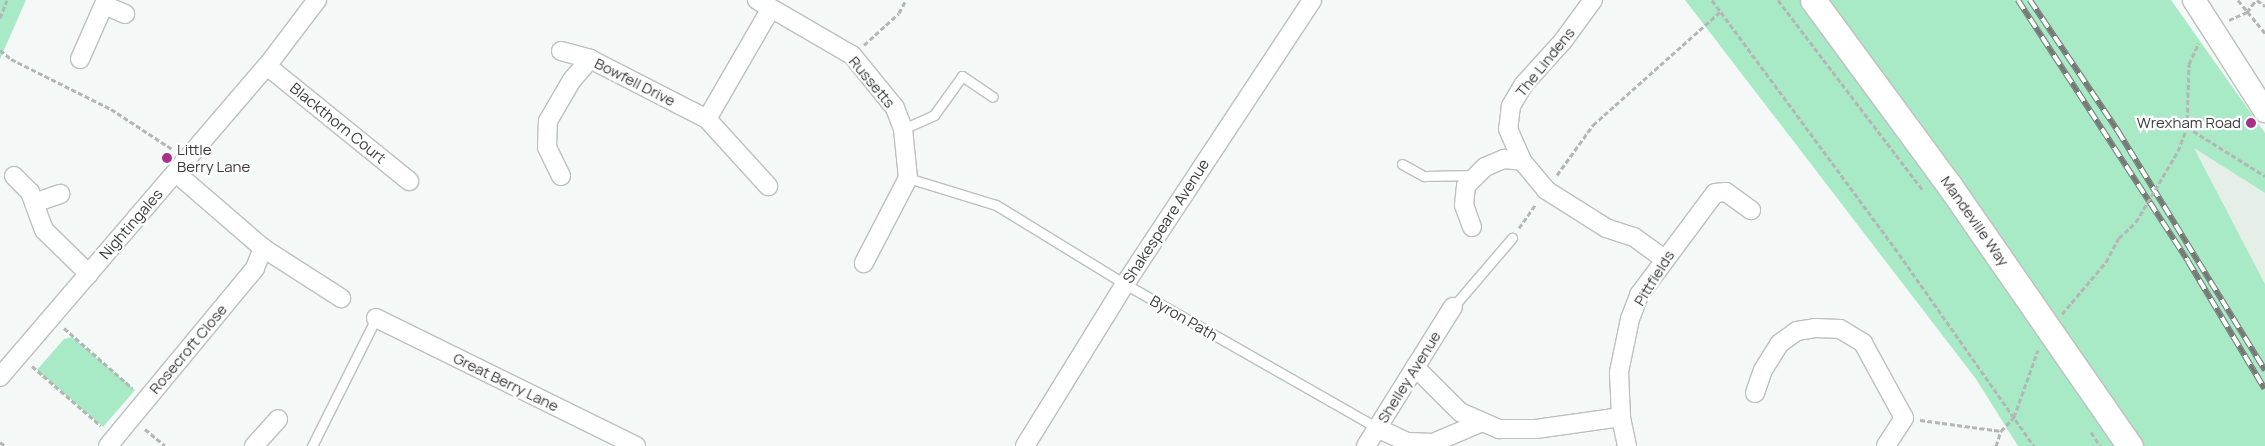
<!DOCTYPE html>
<style>
body{margin:0}
#map{position:relative;width:2265px;height:446px;overflow:hidden;background:#f4f8f6;font-family:Manrope,sans-serif}
div>[style]{position:absolute}
.built>*{inset:0;background:#e5efe8}
.green>*{inset:0;background:#a7eac5}
.path>*{height:3px;margin-top:-1.5px;transform-origin:0;background:repeating-linear-gradient(90deg,#b3b6b4 0 5px,transparent 0 7.5px)}
.roads{filter:drop-shadow(1px 0 #bdc0be) drop-shadow(-1px 0 #bdc0be) drop-shadow(0 1px #bdc0be) drop-shadow(0 -1px #bdc0be)}
.service>*{height:9px;margin:-4.5px;padding:0 4.5px;transform-origin:4.5px;border-radius:4.5px;background:#fff}
.minor>*{height:18px;margin:-9px;padding:0 9px;transform-origin:9px;border-radius:9px;background:#fff}
.tertiary>*{height:22px;margin:-11px;padding:0 11px;transform-origin:11px;border-radius:11px;background:#fff}
.secondary>*{height:25px;margin:-12.5px;padding:0 12.5px;transform-origin:12.5px;border-radius:12.5px;background:#fff}
.rail>*{height:5.5px;margin-top:-2.75px;transform-origin:0;background:repeating-linear-gradient(90deg,#fff 0 11px,#777977 0 22px);box-sizing:border-box;border-block:1px solid #777977}
.path-bridge>*{height:3px;margin-top:-1.5px;transform-origin:0;background:repeating-linear-gradient(90deg,#b3b6b4 0 5px,transparent 0 7.5px)}
.dots>*{width:14px;height:14px;translate:-50% -50%;box-sizing:border-box;border:2px solid #fff;border-radius:50%}
span{translate:-50% -50%;white-space:nowrap;text-align:center;line-height:1.15;-webkit-text-stroke:4.5px #fff;paint-order:stroke}
.street-label{font-size:15px;color:#3b3c3b}
.poi-label{font-size:15px;color:#3b3c3b}
.right{translate:-100% -50%;text-align:right}
.left{translate:0 -50%;text-align:left}
</style>
<div id="map">
<div class="built">
<i style="clip-path:polygon(2194px 148px,2265px 193px,2265px 284px)"></i>
</div>
<div class="green">
<i style="clip-path:polygon(0 0,26px 0,0 59px)"></i>
<i style="clip-path:polygon(1685px 0,2171px 0,2265px 133px,2265px 193px,2194px 148px,2265px 284px,2265px 446px,2018px 446px,1976px 379px)"></i>
<i style="clip-path:polygon(72px 337px,135px 390px,103px 427px,37px 370px,64px 339px)"></i>
</div>
<div class="path">
<i style="left:1712px;top:0;width:315px;rotate:53.6deg"></i>
<i style="left:1899px;top:254px;width:235px;rotate:54.9deg"></i>
<i style="left:1778px;top:0;width:238px;rotate:52.7deg"></i>
<i style="left:2238px;top:0;width:43px;rotate:50.7deg"></i>
<i style="left:2257px;top:0;width:10px;rotate:37deg"></i>
<i style="left:0;top:18px;width:19px;rotate:-69deg"></i>
<i style="left:2229px;top:20px;width:20px;rotate:-24deg"></i>
<i style="left:2247px;top:12px;width:15px;rotate:-53deg"></i>
<i style="left:864px;top:45px;width:47px;rotate:-42.4deg"></i>
<i style="left:899px;top:13px;width:15px;rotate:-62deg"></i>
<i style="left:0;top:50px;width:14px;rotate:39deg"></i>
<i style="left:11px;top:59px;width:112px;rotate:26.6deg"></i>
<i style="left:111px;top:109px;width:73px;rotate:33.3deg"></i>
<i style="left:2187px;top:127px;width:92px;rotate:32.1deg"></i>
<i style="left:2178px;top:151px;width:26px;rotate:-69deg"></i>
<i style="left:2187px;top:127px;width:63px;rotate:-88.2deg"></i>
<i style="left:2189px;top:64px;width:23px;rotate:-65deg"></i>
<i style="left:1557px;top:175px;width:62px;rotate:-54.2deg"></i>
<i style="left:1593px;top:125px;width:170px;rotate:-41.7deg"></i>
<i style="left:1519px;top:228px;width:29px;rotate:-55deg"></i>
<i style="left:2062px;top:314px;width:68px;rotate:-49.8deg"></i>
<i style="left:2106px;top:262px;width:27px;rotate:-62deg"></i>
<i style="left:2119px;top:238px;width:23px;rotate:-43deg"></i>
<i style="left:64px;top:328px;width:91px;rotate:41.4deg"></i>
<i style="left:32px;top:366px;width:91px;rotate:41deg"></i>
<i style="left:1920px;top:420px;width:82px;rotate:7.7deg"></i>
<i style="left:145px;top:429px;width:26px;rotate:40deg"></i>
<i style="left:2091px;top:432px;width:17px;rotate:57deg"></i>
<i style="left:0;top:442px;width:6px;rotate:39deg"></i>
<i style="left:1996px;top:446px;width:16px;rotate:-72deg"></i>
<i style="left:2001px;top:431px;width:19px;rotate:-47deg"></i>
<i style="left:2014px;top:417px;width:71px;rotate:-70.3deg"></i>
</div>
<div class="roads">
<div class="service">
<i style="left:903px;top:129px;width:34px;rotate:-24deg"></i>
<i style="left:934px;top:115px;width:48px;rotate:-54.3deg"></i>
<i style="left:962px;top:76px;width:37px;rotate:34deg"></i>
<i style="left:1402px;top:164px;width:25px;rotate:29deg"></i>
<i style="left:1424px;top:176px;width:51px;rotate:-1.1deg"></i>
<i style="left:908px;top:178px;width:92px;rotate:17.1deg"></i>
<i style="left:996px;top:205px;width:151px;rotate:31.5deg"></i>
<i style="left:1125px;top:284px;width:290px;rotate:29.7deg"></i>
<i style="left:1453px;top:307px;width:91px;rotate:-49.5deg"></i>
<i style="left:312px;top:446px;width:143px;rotate:-63.4deg"></i>
</div>
<div class="minor">
<i style="left:757px;top:0;width:110px;rotate:30.1deg"></i>
<i style="left:852px;top:55px;width:68px;rotate:50.9deg"></i>
<i style="left:895px;top:108px;width:22px;rotate:69deg"></i>
<i style="left:903px;top:129px;width:49px;rotate:84.2deg"></i>
<i style="left:908px;top:178px;width:96px;rotate:117.4deg"></i>
<i style="left:1593px;top:0;width:51px;rotate:126.2deg"></i>
<i style="left:1563px;top:41px;width:58px;rotate:132.2deg"></i>
<i style="left:1524px;top:84px;width:26px;rotate:121deg"></i>
<i style="left:1511px;top:106px;width:23px;rotate:97deg"></i>
<i style="left:1508px;top:129px;width:35px;rotate:66deg"></i>
<i style="left:1522px;top:161px;width:38px;rotate:50deg"></i>
<i style="left:1546px;top:190px;width:71px;rotate:32.3deg"></i>
<i style="left:1606px;top:228px;width:29px;rotate:18deg"></i>
<i style="left:1634px;top:237px;width:37px;rotate:36deg"></i>
<i style="left:104px;top:5px;width:23px;rotate:23deg"></i>
<i style="left:561px;top:51px;width:30px;rotate:15deg"></i>
<i style="left:590px;top:59px;width:131px;rotate:27.1deg"></i>
<i style="left:707px;top:119px;width:91px;rotate:47.7deg"></i>
<i style="left:80px;top:59px;width:64px;rotate:-66.2deg"></i>
<i style="left:267px;top:66px;width:183px;rotate:39deg"></i>
<i style="left:707px;top:119px;width:126px;rotate:-60deg"></i>
<i style="left:176px;top:173px;width:115px;rotate:40.8deg"></i>
<i style="left:263px;top:248px;width:93px;rotate:32.7deg"></i>
<i style="left:14px;top:176px;width:23px;rotate:45deg"></i>
<i style="left:30px;top:192px;width:40px;rotate:69.8deg"></i>
<i style="left:44px;top:230px;width:63px;rotate:44.4deg"></i>
<i style="left:561px;top:176px;width:32px;rotate:-116deg"></i>
<i style="left:547px;top:147px;width:26px;rotate:-88deg"></i>
<i style="left:548px;top:121px;width:48px;rotate:-59.7deg"></i>
<i style="left:572px;top:80px;width:28px;rotate:-49deg"></i>
<i style="left:34px;top:203px;width:28px;rotate:-19deg"></i>
<i style="left:1472px;top:227px;width:23px;rotate:-110deg"></i>
<i style="left:1464px;top:205px;width:19px;rotate:-84deg"></i>
<i style="left:1466px;top:186px;width:27px;rotate:-45deg"></i>
<i style="left:1485px;top:167px;width:21px;rotate:-23deg"></i>
<i style="left:1504px;top:159px;width:18px;rotate:6deg"></i>
<i style="left:376px;top:318px;width:290px;rotate:26.2deg"></i>
<i style="left:1415px;top:367px;width:64px;rotate:45deg"></i>
<i style="left:1460px;top:412px;width:43px;rotate:23.6deg"></i>
<i style="left:1499px;top:429px;width:37px"></i>
<i style="left:1536px;top:429px;width:86px;rotate:-8deg"></i>
<i style="left:0;top:377px;width:410px;rotate:-49.4deg"></i>
<i style="left:267px;top:66px;width:83px;rotate:-52.9deg"></i>
<i style="left:1755px;top:393px;width:24px;rotate:-71deg"></i>
<i style="left:1763px;top:370px;width:31px;rotate:-58deg"></i>
<i style="left:1779px;top:344px;width:22px;rotate:-36deg"></i>
<i style="left:1797px;top:331px;width:18px;rotate:-9deg"></i>
<i style="left:1815px;top:328px;width:25px;rotate:2deg"></i>
<i style="left:1840px;top:329px;width:27px;rotate:31deg"></i>
<i style="left:1863px;top:343px;width:85px;rotate:61.3deg"></i>
<i style="left:1904px;top:418px;width:33px;rotate:123deg"></i>
<i style="left:1377px;top:428px;width:33px;rotate:25deg"></i>
<i style="left:1407px;top:442px;width:26px;rotate:2deg"></i>
<i style="left:1433px;top:443px;width:51px;rotate:-23.1deg"></i>
<i style="left:108px;top:446px;width:231px;rotate:-50.4deg"></i>
<i style="left:255px;top:268px;width:22px;rotate:-68deg"></i>
<i style="left:254px;top:446px;width:36px;rotate:-48deg"></i>
<i style="left:1025px;top:446px;width:190px;rotate:-58.3deg"></i>
<i style="left:1125px;top:284px;width:340px;rotate:-56.6deg"></i>
<i style="left:1366px;top:446px;width:164px;rotate:-58deg"></i>
<i style="left:1627px;top:446px;width:30px;rotate:-102deg"></i>
<i style="left:1621px;top:417px;width:45px;rotate:-92.5deg"></i>
<i style="left:1619px;top:372px;width:54px;rotate:-78.3deg"></i>
<i style="left:1630px;top:319px;width:26px;rotate:-69deg"></i>
<i style="left:1639px;top:295px;width:127px;rotate:-53.3deg"></i>
<i style="left:1715px;top:193px;width:11px;rotate:-5deg"></i>
<i style="left:1726px;top:192px;width:31px;rotate:36deg"></i>
</div>
<div class="tertiary">
<i style="left:2194px;top:0;width:132px;rotate:57.4deg"></i>
</div>
<div class="secondary">
<i style="left:1813px;top:0;width:230px;rotate:53.7deg"></i>
<i style="left:1949px;top:185px;width:318px;rotate:55.3deg"></i>
</div>
</div>
<div class="rail">
<i style="left:2018px;top:0;width:311px;rotate:56.9deg"></i>
<i style="left:2188px;top:261px;width:149px;rotate:59deg"></i>
<i style="left:2030px;top:0;width:158px;rotate:56.1deg"></i>
<i style="left:2118px;top:131px;width:281px;rotate:58.4deg"></i>
</div>
<div class="path-bridge">
<i style="left:2136px;top:222px;width:82px;rotate:-59.4deg"></i>
</div>
<div class="dots">
<i style="left:2251px;top:123px;background:#a73189"></i>
<i style="left:167px;top:158px;background:#a73189"></i>
</div>
<div class="street-label">
<span style="left:1545px;top:62px;rotate:-51deg">The Lindens</span>
<span style="left:635px;top:82px;rotate:27deg">Bowfell Drive</span>
<span style="left:872px;top:82px;rotate:50deg">Russetts</span>
<span style="left:338px;top:123px;rotate:39deg">Blackthorn Court</span>
<span style="left:1166px;top:221px;rotate:-57deg">Shakespeare Avenue</span>
<span style="left:1975px;top:221px;rotate:55deg">Mandeville Way</span>
<span style="left:131px;top:224px;rotate:-49deg">Nightingales</span>
<span style="left:1654px;top:278px;rotate:-58deg">Pittfields</span>
<span style="left:1184px;top:318px;rotate:30deg">Byron Path</span>
<span style="left:188px;top:349px;rotate:-50deg">Rosecroft Close</span>
<span style="left:1409px;top:377px;rotate:-58deg">Shelley Avenue</span>
<span style="left:506px;top:382px;rotate:26deg">Great Berry Lane</span>
</div>
<div class="poi-label">
<span class="right" style="left:2241px;top:123px">Wrexham Road</span>
<span class="left" style="left:177px;top:158px">Little<br>Berry Lane</span>
</div>
</div>
